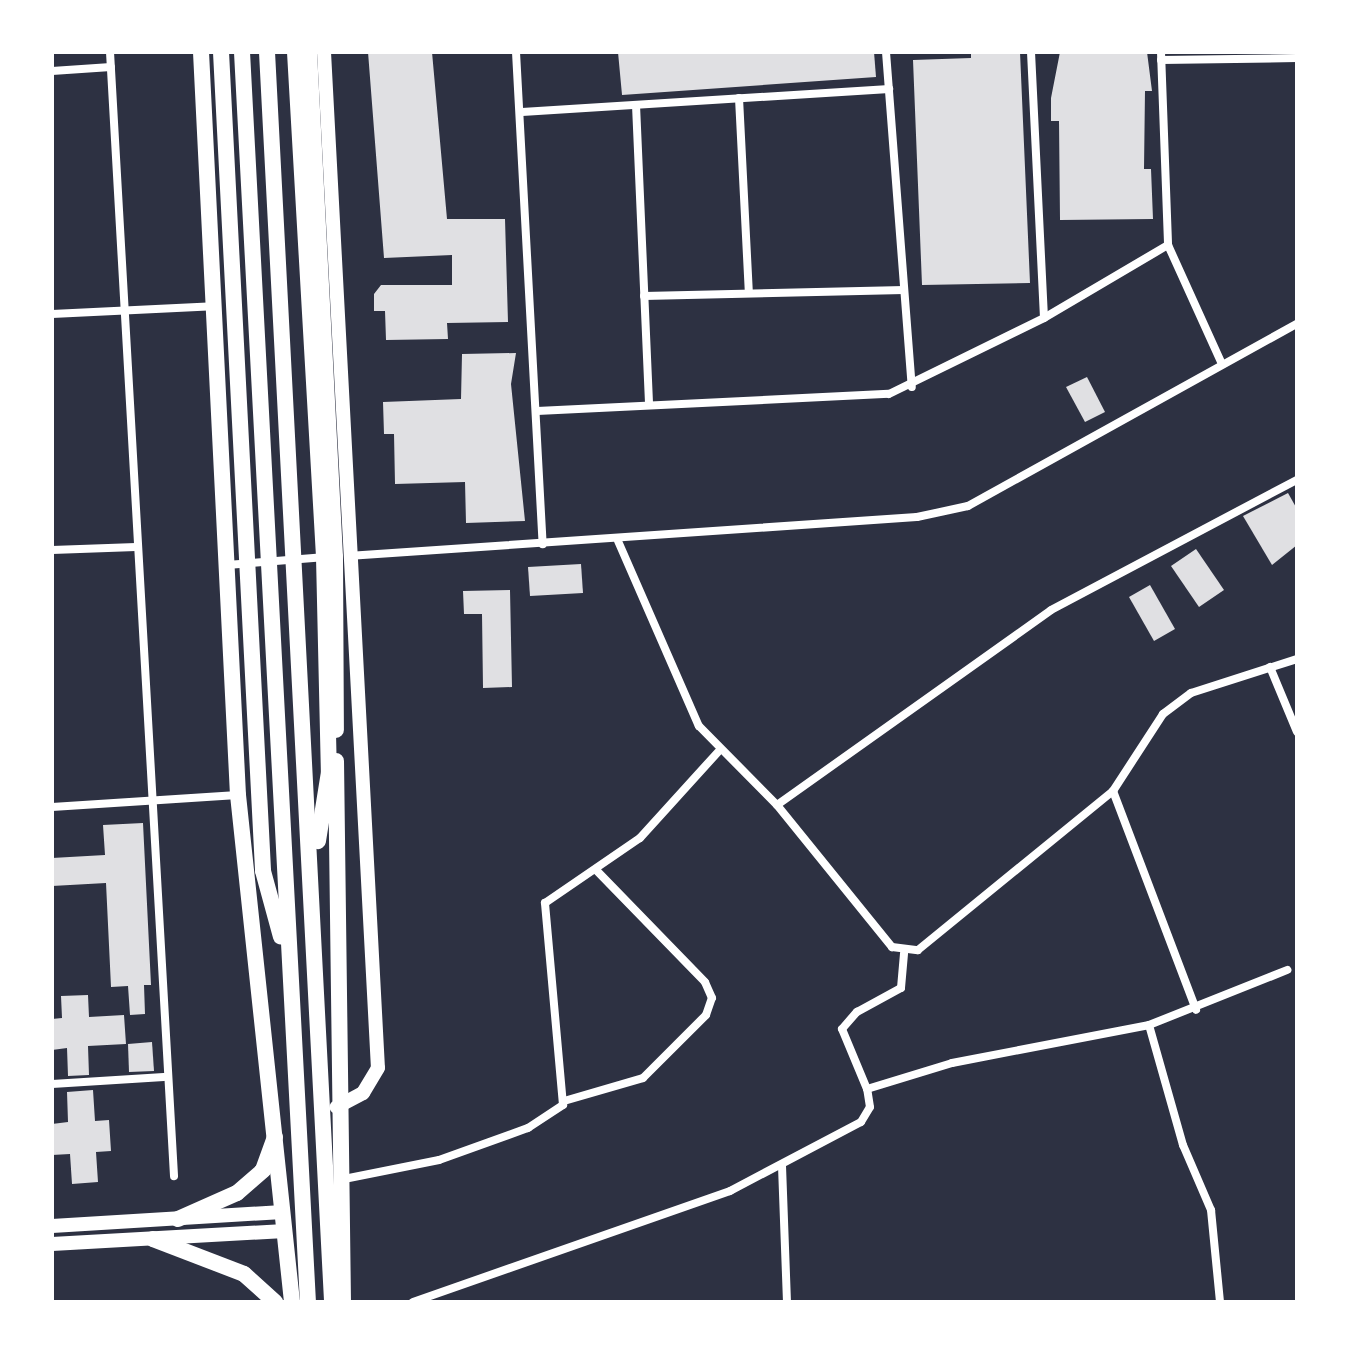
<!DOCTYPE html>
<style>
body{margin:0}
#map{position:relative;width:1349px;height:1354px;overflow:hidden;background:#2d3142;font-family:"Sofia Sans Condensed",sans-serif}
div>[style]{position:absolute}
.building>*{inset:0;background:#e0e0e3}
.minor>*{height:8px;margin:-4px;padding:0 4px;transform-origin:4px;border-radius:4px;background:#fff}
.tertiary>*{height:14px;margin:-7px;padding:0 7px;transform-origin:7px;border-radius:7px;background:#fff}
.secondary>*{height:16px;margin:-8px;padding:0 8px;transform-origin:8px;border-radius:8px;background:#fff}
.primary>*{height:16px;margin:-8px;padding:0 8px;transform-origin:8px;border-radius:8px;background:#fff}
span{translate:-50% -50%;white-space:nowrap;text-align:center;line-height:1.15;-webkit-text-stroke:8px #fff;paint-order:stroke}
.frame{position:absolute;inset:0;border:54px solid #fff;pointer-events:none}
</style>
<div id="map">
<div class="building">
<i style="clip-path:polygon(368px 52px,432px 52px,447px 219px,505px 219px,508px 322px,447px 323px,448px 339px,386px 340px,385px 311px,374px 311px,374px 294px,381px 285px,452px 285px,452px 255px,384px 258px)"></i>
<i style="clip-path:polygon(618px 52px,874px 52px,876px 77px,622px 95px)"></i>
<i style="clip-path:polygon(971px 52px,1020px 52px,1030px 283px,922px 285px,913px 60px,971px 58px)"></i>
<i style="clip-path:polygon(1060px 52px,1147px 52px,1152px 91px,1145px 91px,1144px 169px,1151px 169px,1153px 219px,1060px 220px,1059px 121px,1051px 121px,1051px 98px)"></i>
<i style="clip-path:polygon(516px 353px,511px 384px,525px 521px,466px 523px,465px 482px,395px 484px,394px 434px,384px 434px,383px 402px,461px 399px,462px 354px)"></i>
<i style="clip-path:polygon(1087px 377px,1105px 412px,1085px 422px,1066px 387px)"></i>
<i style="clip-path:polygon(1288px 493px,1297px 509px,1297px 545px,1272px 565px,1243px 516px)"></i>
<i style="clip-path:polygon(1196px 549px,1224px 590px,1199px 607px,1171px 566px)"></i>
<i style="clip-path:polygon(581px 564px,583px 593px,530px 596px,528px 567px)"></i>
<i style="clip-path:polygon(1150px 585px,1175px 629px,1154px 641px,1129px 597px)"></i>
<i style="clip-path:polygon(510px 590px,512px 687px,483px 688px,482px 614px,464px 614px,463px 591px)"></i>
<i style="clip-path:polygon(143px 823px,151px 985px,144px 985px,145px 1014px,130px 1015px,128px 986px,111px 987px,106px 883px,52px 886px,52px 858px,105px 855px,103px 825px)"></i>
<i style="clip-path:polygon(88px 995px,89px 1017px,124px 1015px,126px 1044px,88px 1046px,89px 1075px,68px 1076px,67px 1048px,52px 1050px,52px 1019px,62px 1018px,61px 996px)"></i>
<i style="clip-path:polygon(152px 1042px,154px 1071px,129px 1072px,128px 1044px)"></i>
<i style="clip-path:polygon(93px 1090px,95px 1121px,109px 1120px,111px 1151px,96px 1152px,98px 1182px,72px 1184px,70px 1154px,52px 1155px,52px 1124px,68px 1122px,67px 1092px)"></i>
</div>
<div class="minor">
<i style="left:110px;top:52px;width:1126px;rotate:86.74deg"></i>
<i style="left:516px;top:52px;width:493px;rotate:86.9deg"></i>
<i style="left:886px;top:52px;width:336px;rotate:85.6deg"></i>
<i style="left:1031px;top:52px;width:266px;rotate:87.2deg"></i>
<i style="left:1161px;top:52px;width:193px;rotate:87.9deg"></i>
<i style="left:1168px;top:245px;width:131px;rotate:65.6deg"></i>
<i style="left:1161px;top:60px;width:136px;rotate:-0.8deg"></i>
<i style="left:52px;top:71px;width:59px;rotate:-3.9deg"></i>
<i style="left:739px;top:98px;width:195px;rotate:87.1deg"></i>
<i style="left:636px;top:105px;width:300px;rotate:87.5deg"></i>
<i style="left:522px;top:112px;width:368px;rotate:-3.6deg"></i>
<i style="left:644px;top:296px;width:260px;rotate:-1.3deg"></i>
<i style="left:52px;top:314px;width:161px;rotate:-2.8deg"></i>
<i style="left:537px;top:411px;width:352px;rotate:-2.8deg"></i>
<i style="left:889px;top:394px;width:173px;rotate:-26.1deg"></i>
<i style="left:1044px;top:318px;width:144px;rotate:-30.5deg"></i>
<i style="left:618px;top:541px;width:202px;rotate:66.4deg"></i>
<i style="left:699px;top:726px;width:111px;rotate:45.4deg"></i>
<i style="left:777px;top:805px;width:336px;rotate:-35.4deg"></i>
<i style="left:1051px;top:610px;width:278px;rotate:-27.9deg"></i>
<i style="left:52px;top:550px;width:84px;rotate:-2deg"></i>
<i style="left:348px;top:556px;width:570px;rotate:-3.92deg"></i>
<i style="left:917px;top:517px;width:52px;rotate:-12.2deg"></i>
<i style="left:968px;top:506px;width:376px;rotate:-29deg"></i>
<i style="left:227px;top:565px;width:99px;rotate:-4.6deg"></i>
<i style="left:1270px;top:667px;width:70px;rotate:67.4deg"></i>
<i style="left:1113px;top:791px;width:234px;rotate:69.2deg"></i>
<i style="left:777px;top:805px;width:183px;rotate:51deg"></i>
<i style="left:892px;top:947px;width:26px;rotate:7deg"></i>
<i style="left:918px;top:950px;width:252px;rotate:-39.2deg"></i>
<i style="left:1113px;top:791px;width:92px;rotate:-57deg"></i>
<i style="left:1163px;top:714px;width:35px;rotate:-37deg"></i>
<i style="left:1191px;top:693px;width:111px;rotate:-17.8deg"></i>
<i style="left:52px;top:807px;width:186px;rotate:-3.7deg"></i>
<i style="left:1149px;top:1025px;width:125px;rotate:74.2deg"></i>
<i style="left:1183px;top:1145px;width:71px;rotate:66.7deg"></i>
<i style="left:1211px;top:1210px;width:92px;rotate:84.4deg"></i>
<i style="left:52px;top:1084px;width:112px;rotate:-3.6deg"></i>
<i style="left:867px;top:1089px;width:89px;rotate:-17deg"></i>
<i style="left:952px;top:1063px;width:201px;rotate:-10.9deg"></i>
<i style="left:1149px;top:1025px;width:149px;rotate:-21.7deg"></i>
<i style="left:564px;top:1101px;width:82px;rotate:-16.2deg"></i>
<i style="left:643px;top:1078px;width:89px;rotate:-45deg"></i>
<i style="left:706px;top:1015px;width:18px;rotate:-71deg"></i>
<i style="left:712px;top:998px;width:17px;rotate:-114deg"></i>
<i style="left:705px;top:982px;width:155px;rotate:-134.2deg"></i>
<i style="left:782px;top:1166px;width:136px;rotate:87.9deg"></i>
<i style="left:339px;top:1180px;width:102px;rotate:-11.3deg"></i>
<i style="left:439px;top:1160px;width:95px;rotate:-19.8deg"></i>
<i style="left:528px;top:1128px;width:42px;rotate:-33.3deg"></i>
<i style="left:563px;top:1105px;width:203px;rotate:-95.1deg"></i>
<i style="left:545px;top:903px;width:115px;rotate:-34.4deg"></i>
<i style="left:640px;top:838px;width:116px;rotate:-47.8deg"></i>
<i style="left:413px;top:1302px;width:336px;rotate:-19.3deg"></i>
<i style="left:730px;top:1191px;width:148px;rotate:-27.8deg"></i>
<i style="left:861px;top:1122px;width:17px;rotate:-59deg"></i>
<i style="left:870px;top:1107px;width:18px;rotate:-99deg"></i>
<i style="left:867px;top:1089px;width:65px;rotate:-112.6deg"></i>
<i style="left:842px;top:1029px;width:23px;rotate:-49deg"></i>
<i style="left:857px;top:1012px;width:50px;rotate:-28.6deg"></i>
<i style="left:901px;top:988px;width:35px;rotate:-85deg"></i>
</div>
<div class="tertiary">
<i style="left:324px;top:52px;width:1017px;rotate:86.96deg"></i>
<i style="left:378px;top:1068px;width:29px;rotate:121deg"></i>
<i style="left:363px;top:1093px;width:30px;rotate:152deg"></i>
<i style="left:52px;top:1226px;width:231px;rotate:-3.5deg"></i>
<i style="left:52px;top:1244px;width:233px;rotate:-3.2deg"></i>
</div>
<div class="secondary">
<i style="left:201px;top:52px;width:744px;rotate:87.15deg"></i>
<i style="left:238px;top:795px;width:510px;rotate:83.92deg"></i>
<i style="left:309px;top:52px;width:506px;rotate:87.05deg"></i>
<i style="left:335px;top:557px;width:173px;rotate:89.7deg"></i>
<i style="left:336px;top:761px;width:541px;rotate:89.26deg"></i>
<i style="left:178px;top:1219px;width:64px;rotate:-23.8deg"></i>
<i style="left:237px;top:1193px;width:35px;rotate:-41deg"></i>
<i style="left:263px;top:1170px;width:35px;rotate:-70deg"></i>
<i style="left:153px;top:1239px;width:97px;rotate:21deg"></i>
<i style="left:244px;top:1274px;width:42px;rotate:42.1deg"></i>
</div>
<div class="primary">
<i style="left:221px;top:52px;width:820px;rotate:87.06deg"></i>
<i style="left:263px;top:871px;width:68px;rotate:74.7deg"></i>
<i style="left:242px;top:52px;width:1252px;rotate:86.98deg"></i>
<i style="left:267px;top:52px;width:1252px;rotate:87.02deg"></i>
<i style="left:295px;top:52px;width:506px;rotate:86.71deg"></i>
<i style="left:324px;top:557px;width:215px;rotate:88.7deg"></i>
<i style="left:329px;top:772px;width:70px;rotate:99.1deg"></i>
</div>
<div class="frame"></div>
</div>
